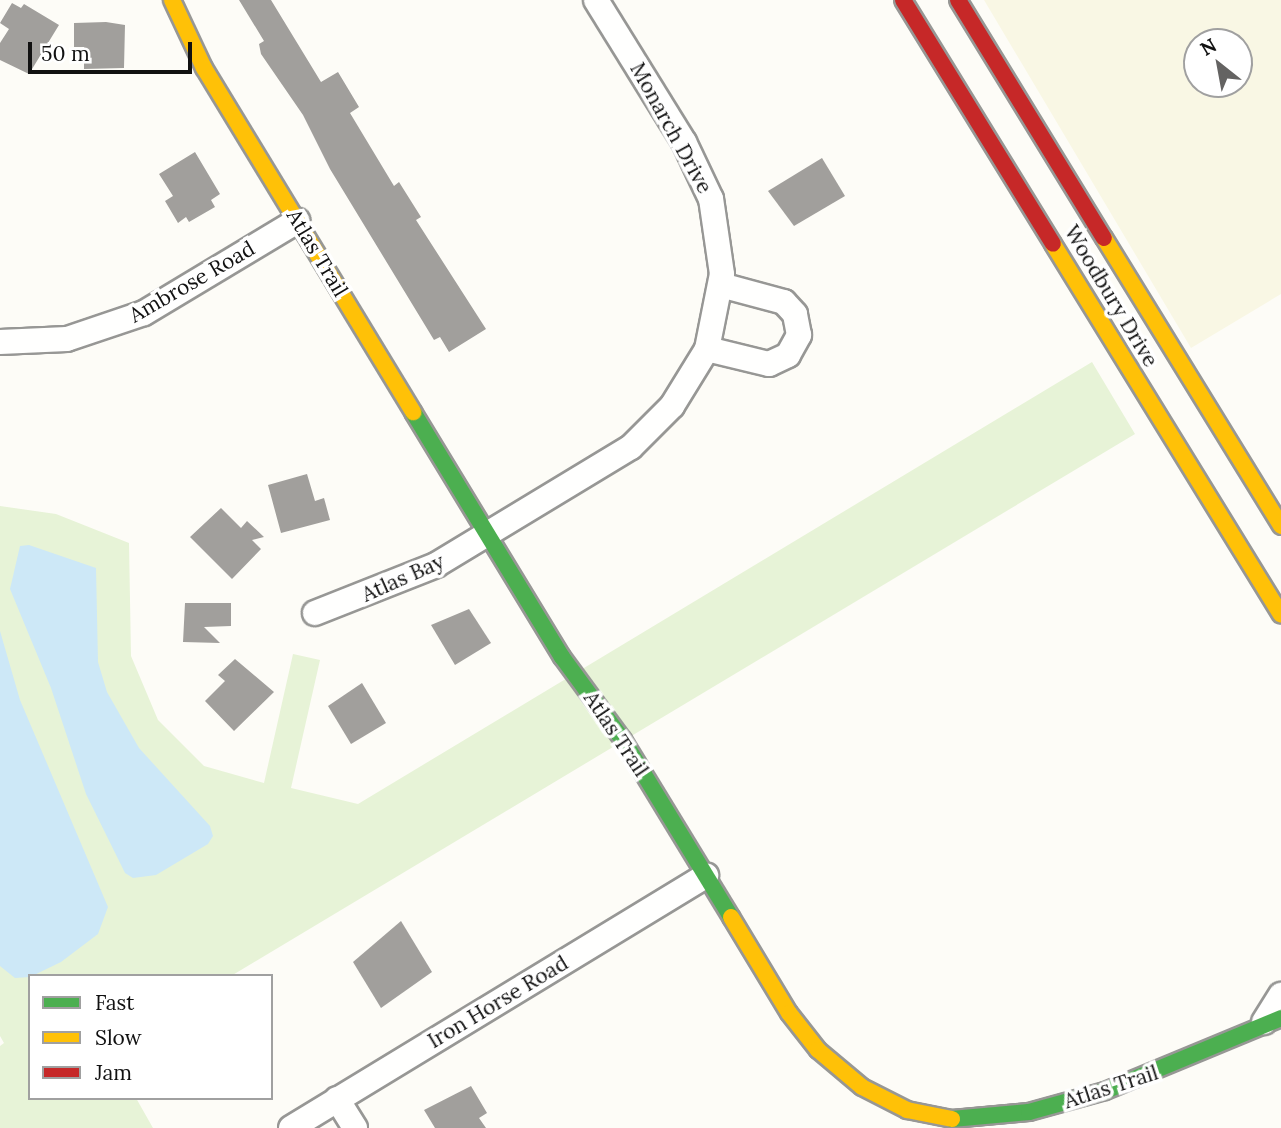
<!DOCTYPE html>
<style>
body{margin:0}
#map{position:relative;width:1281px;height:1128px;overflow:hidden;background:#fdfcf7;font-family:Lora,serif}
div>[style]{position:absolute}
.farmland>*{inset:0;background:#f9f7e4}
.green>*{inset:0;background:#e7f3d7}
.water>*{inset:0;background:#cde8f7}
.building>*{inset:0;background:#a19f9c}
.roads{filter:drop-shadow(2px 0 #979795) drop-shadow(-2px 0 #979795) drop-shadow(0 2px #979795) drop-shadow(0 -2px #979795)}
.street>*{height:24px;margin:-12px;padding:0 12px;transform-origin:12px;border-radius:12px;background:#fffffe}
.fast>*{height:16px;margin:-8px;padding:0 8px;transform-origin:8px;border-radius:8px;background:#4caf50}
.slow>*{height:16px;margin:-8px;padding:0 8px;transform-origin:8px;border-radius:8px;background:#ffc107}
.jam>*{height:16px;margin:-8px;padding:0 8px;transform-origin:8px;border-radius:8px;background:#c62828}
span{translate:-50% -50%;white-space:nowrap;text-align:center;line-height:1.15;-webkit-text-stroke:7px #fff;paint-order:stroke}
.street-label{font-size:21px;color:#111}
.legend{position:absolute;left:28px;top:974px;width:245px;height:126px;box-sizing:border-box;background:#fff;border:2px solid #a0a0a0;margin:0;padding:9px 12px;list-style:none;font-size:21px;color:#111}
.legend li{display:flex;align-items:center;gap:14px;height:35px}
.legend b{width:35px;border:2px solid #a0a0a0}
.north{position:absolute;left:1183px;top:28px;width:70px;height:70px;box-sizing:border-box;background:#fff;border:2px solid #a0a0a0;border-radius:50%;rotate:329deg;font-size:19px;font-weight:700;line-height:28px;text-align:center;color:#111}
.north::after{content:'';display:block;margin:auto;width:24px;height:32px;background:#646362;clip-path:polygon(50% 0,100% 100%,50% 72%,0 100%)}
.scale{position:absolute;left:28px;top:42px;width:164px;height:32px;box-sizing:border-box;border:4px solid #111;border-top:0;padding-left:9px;font-size:21px;line-height:24px;white-space:nowrap;color:#111;-webkit-text-stroke:5px #fff;paint-order:stroke}
</style>
<div id="map">
<div class="farmland">
<i style="clip-path:polygon(evenodd,984px 0,1281px 0,1281px 294px,1191px 348px,984px 0,1197px 42px,1239px 42px,1239px 84px,1197px 84px,1197px 42px)"></i>
</div>
<div class="green">
<i style="clip-path:polygon(1092px 362px,1135px 434px,231px 976px,30px 976px,30px 1098px,136px 1098px,153px 1128px,0 1128px,0 1046px,4px 1043px,0 1036px,0 506px,56px 514px,129px 543px,131px 656px,158px 720px,204px 766px,264px 783px,293px 654px,320px 660px,291px 788px,358px 804px)"></i>
</div>
<div class="water">
<i style="clip-path:polygon(29px 545px,96px 568px,98px 662px,107px 692px,139px 748px,210px 826px,213px 836px,208px 844px,156px 875px,133px 878px,125px 873px,86px 794px,51px 688px,10px 589px,20px 546px)"></i>
<i style="clip-path:polygon(0 631px,20px 700px,108px 907px,98px 934px,61px 962px,30px 977px,15px 978px,0 966px)"></i>
</div>
<div class="building">
<i style="clip-path:polygon(239px 0,271px 0,321px 82px,338px 72px,359px 107px,350px 113px,394px 186px,399px 182px,421px 217px,416px 220px,486px 329px,449px 352px,440px 337px,434px 340px,330px 169px,303px 115px,261px 54px,259px 44px,264px 41px)"></i>
<i style="clip-path:polygon(12px 3px,21px 8px,24px 4px,59px 25px,29px 74px,0 60px,0 43px,9px 29px,0 23px)"></i>
<i style="clip-path:polygon(106px 22px,125px 25px,124px 68px,84px 69px,84px 47px,74px 47px,74px 23px)"></i>
<i style="clip-path:polygon(195px 152px,220px 194px,211px 200px,215px 207px,189px 222px,186px 217px,178px 223px,165px 201px,173px 196px,159px 174px)"></i>
<i style="clip-path:polygon(822px 158px,845px 196px,794px 226px,768px 191px)"></i>
<i style="clip-path:polygon(307px 474px,315px 501px,324px 498px,330px 520px,281px 533px,268px 485px)"></i>
<i style="clip-path:polygon(221px 508px,241px 528px,247px 521px,264px 537px,252px 540px,261px 549px,232px 579px,190px 537px)"></i>
<i style="clip-path:polygon(185px 603px,231px 603px,231px 626px,204px 627px,220px 643px,183px 642px)"></i>
<i style="clip-path:polygon(469px 609px,491px 643px,455px 665px,431px 625px)"></i>
<i style="clip-path:polygon(235px 659px,274px 692px,234px 731px,205px 701px,225px 681px,218px 675px)"></i>
<i style="clip-path:polygon(362px 683px,386px 723px,351px 744px,328px 706px)"></i>
<i style="clip-path:polygon(401px 921px,432px 972px,381px 1008px,353px 962px)"></i>
<i style="clip-path:polygon(471px 1086px,487px 1113px,479px 1118px,486px 1128px,435px 1128px,424px 1110px)"></i>
</div>
<div class="roads">
<div class="street">
<i style="left:0;top:342px;width:67px;rotate:-2.6deg"></i>
<i style="left:67px;top:339px;width:81px;rotate:-18.7deg"></i>
<i style="left:144px;top:313px;width:179px;rotate:-31deg"></i>
<i style="left:707px;top:349px;width:64px;rotate:13.6deg"></i>
<i style="left:769px;top:364px;width:21px;rotate:-25deg"></i>
<i style="left:788px;top:355px;width:23px;rotate:-61deg"></i>
<i style="left:799px;top:335px;width:21px;rotate:-101deg"></i>
<i style="left:795px;top:314px;width:16px;rotate:-133deg"></i>
<i style="left:784px;top:302px;width:65px;rotate:-164.9deg"></i>
<i style="left:315px;top:613px;width:130px;rotate:-21.6deg"></i>
<i style="left:436px;top:565px;width:228px;rotate:-31.2deg"></i>
<i style="left:631px;top:447px;width:58px;rotate:-45deg"></i>
<i style="left:672px;top:406px;width:67px;rotate:-58.4deg"></i>
<i style="left:707px;top:349px;width:76px;rotate:-78.7deg"></i>
<i style="left:722px;top:274px;width:76px;rotate:-98.3deg"></i>
<i style="left:711px;top:199px;width:63px;rotate:-115.3deg"></i>
<i style="left:684px;top:142px;width:167px;rotate:-121.8deg"></i>
<i style="left:1264px;top:1022px;width:32px;rotate:-58deg"></i>
<i style="left:337px;top:1099px;width:34px;rotate:58deg"></i>
<i style="left:291px;top:1128px;width:486px;rotate:-31.3deg"></i>
</div>
<div class="fast">
<i style="left:413px;top:412px;width:287px;rotate:58.7deg"></i>
<i style="left:562px;top:657px;width:103px;rotate:53.7deg"></i>
<i style="left:623px;top:740px;width:207px;rotate:58.6deg"></i>
<i style="left:952px;top:1119px;width:77px;rotate:-5.2deg"></i>
<i style="left:1029px;top:1112px;width:79px;rotate:-15.4deg"></i>
<i style="left:1105px;top:1091px;width:191px;rotate:-22.5deg"></i>
</div>
<div class="slow">
<i style="left:172px;top:0;width:75px;rotate:64.8deg"></i>
<i style="left:204px;top:68px;width:403px;rotate:58.7deg"></i>
<i style="left:1104px;top:238px;width:338px;rotate:58.4deg"></i>
<i style="left:1053px;top:244px;width:435px;rotate:58.4deg"></i>
<i style="left:731px;top:917px;width:112px;rotate:58.9deg"></i>
<i style="left:789px;top:1013px;width:47px;rotate:51.9deg"></i>
<i style="left:818px;top:1050px;width:57px;rotate:40.1deg"></i>
<i style="left:862px;top:1087px;width:51px;rotate:27.1deg"></i>
<i style="left:907px;top:1110px;width:46px;rotate:11.3deg"></i>
</div>
<div class="jam">
<i style="left:903px;top:0;width:286px;rotate:58.4deg"></i>
<i style="left:958px;top:0;width:279px;rotate:58.5deg"></i>
</div>
</div>
<div class="street-label">
<span style="left:671px;top:128px;rotate:61deg">Monarch Drive</span>
<span style="left:317px;top:253px;rotate:59deg">Atlas Trail</span>
<span style="left:192px;top:282px;rotate:-30deg">Ambrose Road</span>
<span style="left:1111px;top:296px;rotate:59deg">Woodbury Drive</span>
<span style="left:403px;top:578px;rotate:-24deg">Atlas Bay</span>
<span style="left:616px;top:734px;rotate:56deg">Atlas Trail</span>
<span style="left:498px;top:1002px;rotate:-31deg">Iron Horse Road</span>
<span style="left:1111px;top:1087px;rotate:-18deg">Atlas Trail</span>
</div>
<ul class="legend">
<li><b style="height:9px;background:#4caf50"></b>Fast</li>
<li><b style="height:9px;background:#ffc107"></b>Slow</li>
<li><b style="height:9px;background:#c62828"></b>Jam</li>
</ul>
<div class="north">N</div>
<div class="scale">50 m</div>
</div>
